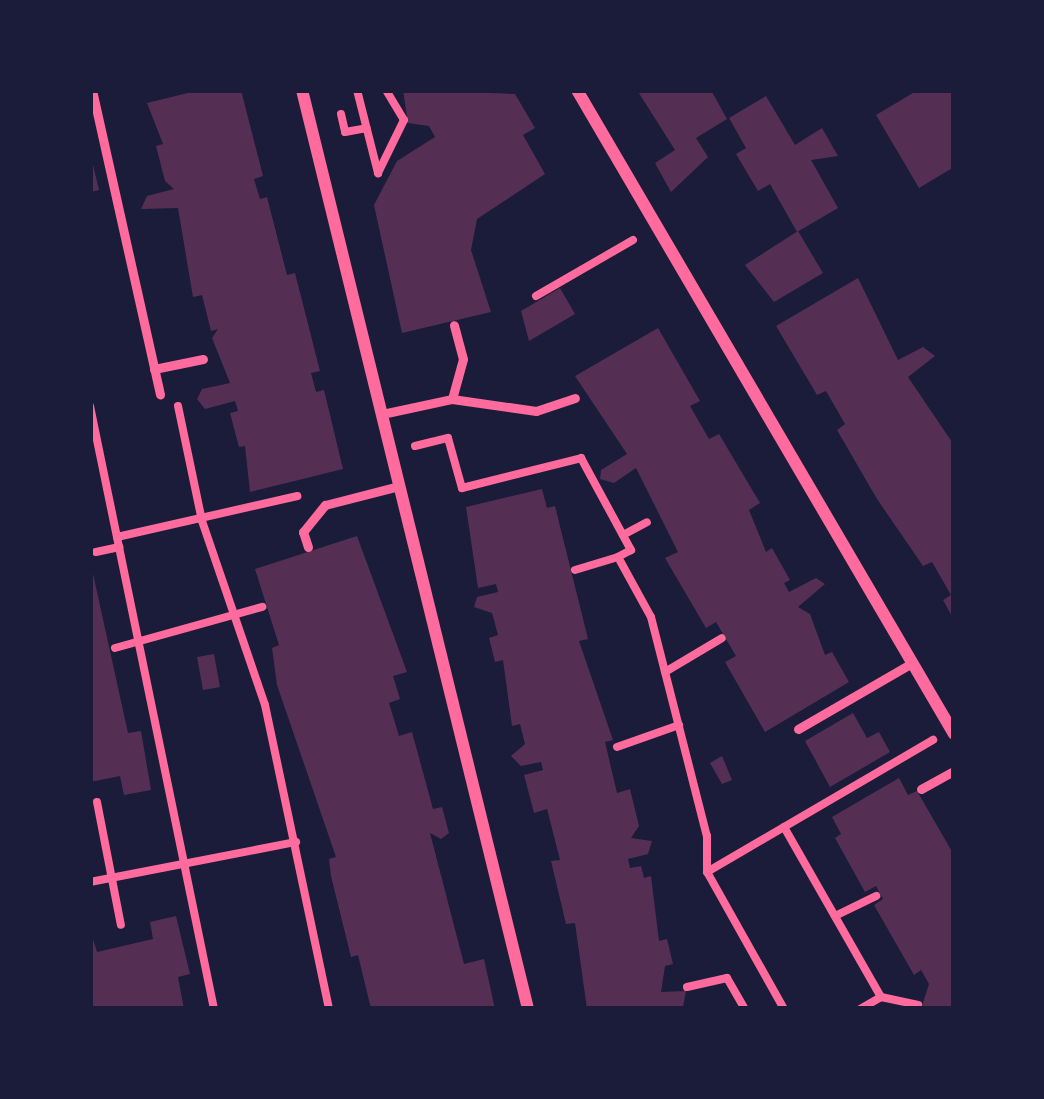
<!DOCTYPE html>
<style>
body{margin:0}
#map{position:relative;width:1044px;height:1099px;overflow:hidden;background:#1b1b3a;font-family:"Source Serif 4",serif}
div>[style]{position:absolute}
.building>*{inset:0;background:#542f53}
.path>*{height:8px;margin:-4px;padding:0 4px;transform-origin:4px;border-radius:4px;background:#ff6b9d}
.service>*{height:9px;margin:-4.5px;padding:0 4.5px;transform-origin:4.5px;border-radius:4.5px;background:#ff6b9d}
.minor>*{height:12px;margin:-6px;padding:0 6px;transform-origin:6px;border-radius:6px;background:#ff6b9d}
span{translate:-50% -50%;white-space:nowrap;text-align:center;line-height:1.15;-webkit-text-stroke:9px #1b1b3a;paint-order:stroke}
.frame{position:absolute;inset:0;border:93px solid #1b1b3a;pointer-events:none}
</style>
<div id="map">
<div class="building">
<i style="clip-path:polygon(200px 90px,241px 90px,263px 176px,254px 179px,260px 199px,267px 197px,287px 275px,295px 273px,320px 371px,311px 373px,316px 392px,324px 390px,343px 469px,250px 492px,245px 446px,239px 447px,230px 413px,238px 411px,235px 401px,205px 409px,197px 399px,202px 389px,230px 383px,212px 338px,218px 329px,211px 331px,202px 295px,193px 297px,178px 208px,141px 209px,147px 196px,174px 189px,165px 181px,156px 146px,163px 144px,147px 103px)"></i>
<i style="clip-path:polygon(403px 90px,515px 94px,535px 128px,523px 135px,545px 174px,477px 219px,471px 250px,491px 312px,402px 333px,374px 205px,397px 161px,435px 137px,429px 126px,408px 123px)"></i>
<i style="clip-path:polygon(637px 90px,711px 90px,727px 119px,696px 138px,708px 157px,671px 192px,655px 163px,675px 150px)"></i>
<i style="clip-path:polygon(918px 90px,954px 90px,954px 167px,919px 188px,876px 115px)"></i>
<i style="clip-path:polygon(766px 96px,795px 145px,822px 128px,838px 156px,811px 160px,838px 208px,797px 232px,770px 184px,758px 191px,736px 154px,746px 148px,729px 118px)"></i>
<i style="clip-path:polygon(90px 152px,99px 190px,90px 192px)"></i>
<i style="clip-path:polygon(798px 231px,823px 273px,774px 302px,745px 265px)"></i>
<i style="clip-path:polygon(858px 278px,898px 360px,923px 347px,935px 356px,908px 377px,954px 445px,954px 620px,943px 600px,951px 595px,932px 562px,923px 566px,877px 499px,837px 430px,845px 424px,826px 391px,817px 395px,776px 326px)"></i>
<i style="clip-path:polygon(560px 288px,575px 314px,529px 341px,521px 311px)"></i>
<i style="clip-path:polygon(658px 328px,700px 401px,690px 406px,709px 439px,719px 434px,760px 503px,749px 510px,766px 552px,772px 548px,790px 580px,784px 583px,789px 592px,816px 578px,825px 584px,798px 607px,810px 614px,825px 655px,832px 652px,849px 682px,765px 732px,725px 662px,736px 656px,716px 622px,706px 628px,665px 558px,678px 552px,636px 468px,614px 483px,600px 479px,601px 470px,627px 454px,575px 376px)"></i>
<i style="clip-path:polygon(542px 489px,547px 508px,555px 506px,588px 639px,579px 641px,613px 740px,605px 742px,617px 793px,630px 789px,639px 826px,631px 838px,652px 841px,648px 854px,628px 859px,630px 868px,641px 866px,644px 878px,651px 876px,659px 941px,667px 939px,673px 964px,665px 966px,661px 992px,686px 991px,683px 1007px,587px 1009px,575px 923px,566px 924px,551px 861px,560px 860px,547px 809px,534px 813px,524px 775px,543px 770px,541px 762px,521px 766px,511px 756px,525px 744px,520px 724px,512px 726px,503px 660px,495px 662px,489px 638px,498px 635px,492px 613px,474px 607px,477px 597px,498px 592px,496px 584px,478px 588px,466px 507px)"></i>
<i style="clip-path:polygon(357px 536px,407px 672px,393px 676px,400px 699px,389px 703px,399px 736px,412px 732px,433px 809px,442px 807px,449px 833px,441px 839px,430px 833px,464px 964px,484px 959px,495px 1009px,371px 1009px,358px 955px,351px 957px,331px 876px,329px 859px,336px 857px,277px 685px,272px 648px,279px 645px,255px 569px)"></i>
<i style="clip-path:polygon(90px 560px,128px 733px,141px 731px,151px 790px,124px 795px,120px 776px,90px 782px)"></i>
<i style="clip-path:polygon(214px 654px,220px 687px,203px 690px,197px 657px)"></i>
<i style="clip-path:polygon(853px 713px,867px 738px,879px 732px,890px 752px,830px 787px,805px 741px)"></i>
<i style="clip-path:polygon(722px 756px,732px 780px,722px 784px,710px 763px)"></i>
<i style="clip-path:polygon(899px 778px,908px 795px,917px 791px,954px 855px,954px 1009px,921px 1009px,929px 984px,921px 970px,914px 975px,874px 905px,883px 899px,876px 886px,865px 892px,835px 838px,841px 834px,832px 817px)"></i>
<i style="clip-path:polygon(176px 916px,190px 974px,178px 977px,184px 1009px,93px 1009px,90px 930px,97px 952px,153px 939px,150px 922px)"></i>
</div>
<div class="path">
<i style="left:357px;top:90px;width:86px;rotate:75.8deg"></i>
<i style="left:378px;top:173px;width:59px;rotate:-63.9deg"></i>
<i style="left:404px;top:120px;width:35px;rotate:-121deg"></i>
<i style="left:341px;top:114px;width:18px;rotate:77deg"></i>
<i style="left:345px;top:132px;width:22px;rotate:-10deg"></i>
<i style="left:536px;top:296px;width:112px;rotate:-30deg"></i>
<i style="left:90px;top:406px;width:616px;rotate:78.38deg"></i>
<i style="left:178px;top:406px;width:117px;rotate:78.2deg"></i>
<i style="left:202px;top:521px;width:194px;rotate:71.1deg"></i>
<i style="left:265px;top:705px;width:311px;rotate:78.1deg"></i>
<i style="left:415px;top:446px;width:34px;rotate:-14deg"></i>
<i style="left:448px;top:438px;width:52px;rotate:74.4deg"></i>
<i style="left:462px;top:488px;width:123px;rotate:-14.1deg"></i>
<i style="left:581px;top:458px;width:105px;rotate:61.5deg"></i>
<i style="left:631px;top:550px;width:15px;rotate:152deg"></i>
<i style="left:618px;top:557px;width:68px;rotate:61.2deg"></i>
<i style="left:651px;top:617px;width:226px;rotate:75.7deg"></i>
<i style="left:707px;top:836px;width:36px;rotate:90deg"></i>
<i style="left:623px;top:535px;width:27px;rotate:-28deg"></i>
<i style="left:117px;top:537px;width:185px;rotate:-12.8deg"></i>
<i style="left:96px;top:552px;width:24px;rotate:-12deg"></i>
<i style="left:575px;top:570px;width:45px;rotate:-16.8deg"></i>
<i style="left:115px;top:648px;width:153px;rotate:-15.6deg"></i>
<i style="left:665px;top:672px;width:66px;rotate:-30.8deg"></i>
<i style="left:617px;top:747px;width:66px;rotate:-19.5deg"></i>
<i style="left:97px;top:802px;width:125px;rotate:79deg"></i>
<i style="left:784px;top:827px;width:196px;rotate:60.3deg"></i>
<i style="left:881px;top:997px;width:24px;rotate:150deg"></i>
<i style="left:90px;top:882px;width:210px;rotate:-11deg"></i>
<i style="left:835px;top:916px;width:46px;rotate:-26deg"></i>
<i style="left:687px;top:987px;width:41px;rotate:-12.7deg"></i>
<i style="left:727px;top:978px;width:36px;rotate:60deg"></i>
<i style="left:881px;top:997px;width:38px;rotate:12deg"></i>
<i style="left:784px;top:1009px;width:157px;rotate:-119.3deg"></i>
<i style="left:707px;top:872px;width:262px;rotate:-30.3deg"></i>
</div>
<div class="service">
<i style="left:92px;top:90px;width:312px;rotate:77.4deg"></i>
<i style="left:154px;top:369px;width:50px;rotate:-11.5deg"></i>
<i style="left:452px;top:399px;width:41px;rotate:-74.6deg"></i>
<i style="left:463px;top:359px;width:35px;rotate:-105deg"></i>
<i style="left:382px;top:414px;width:72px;rotate:-12.1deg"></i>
<i style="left:452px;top:399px;width:85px;rotate:8.1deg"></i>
<i style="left:536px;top:411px;width:41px;rotate:-18.4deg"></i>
<i style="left:308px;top:547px;width:16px;rotate:-108deg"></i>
<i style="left:303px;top:532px;width:35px;rotate:-51deg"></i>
<i style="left:325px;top:505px;width:76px;rotate:-14.4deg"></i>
<i style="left:798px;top:729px;width:132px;rotate:-30.1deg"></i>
<i style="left:921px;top:789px;width:38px;rotate:-29deg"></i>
</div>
<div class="minor">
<i style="left:302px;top:90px;width:946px;rotate:76.18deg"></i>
<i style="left:577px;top:90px;width:746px;rotate:59.66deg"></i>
</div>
<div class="frame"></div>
</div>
